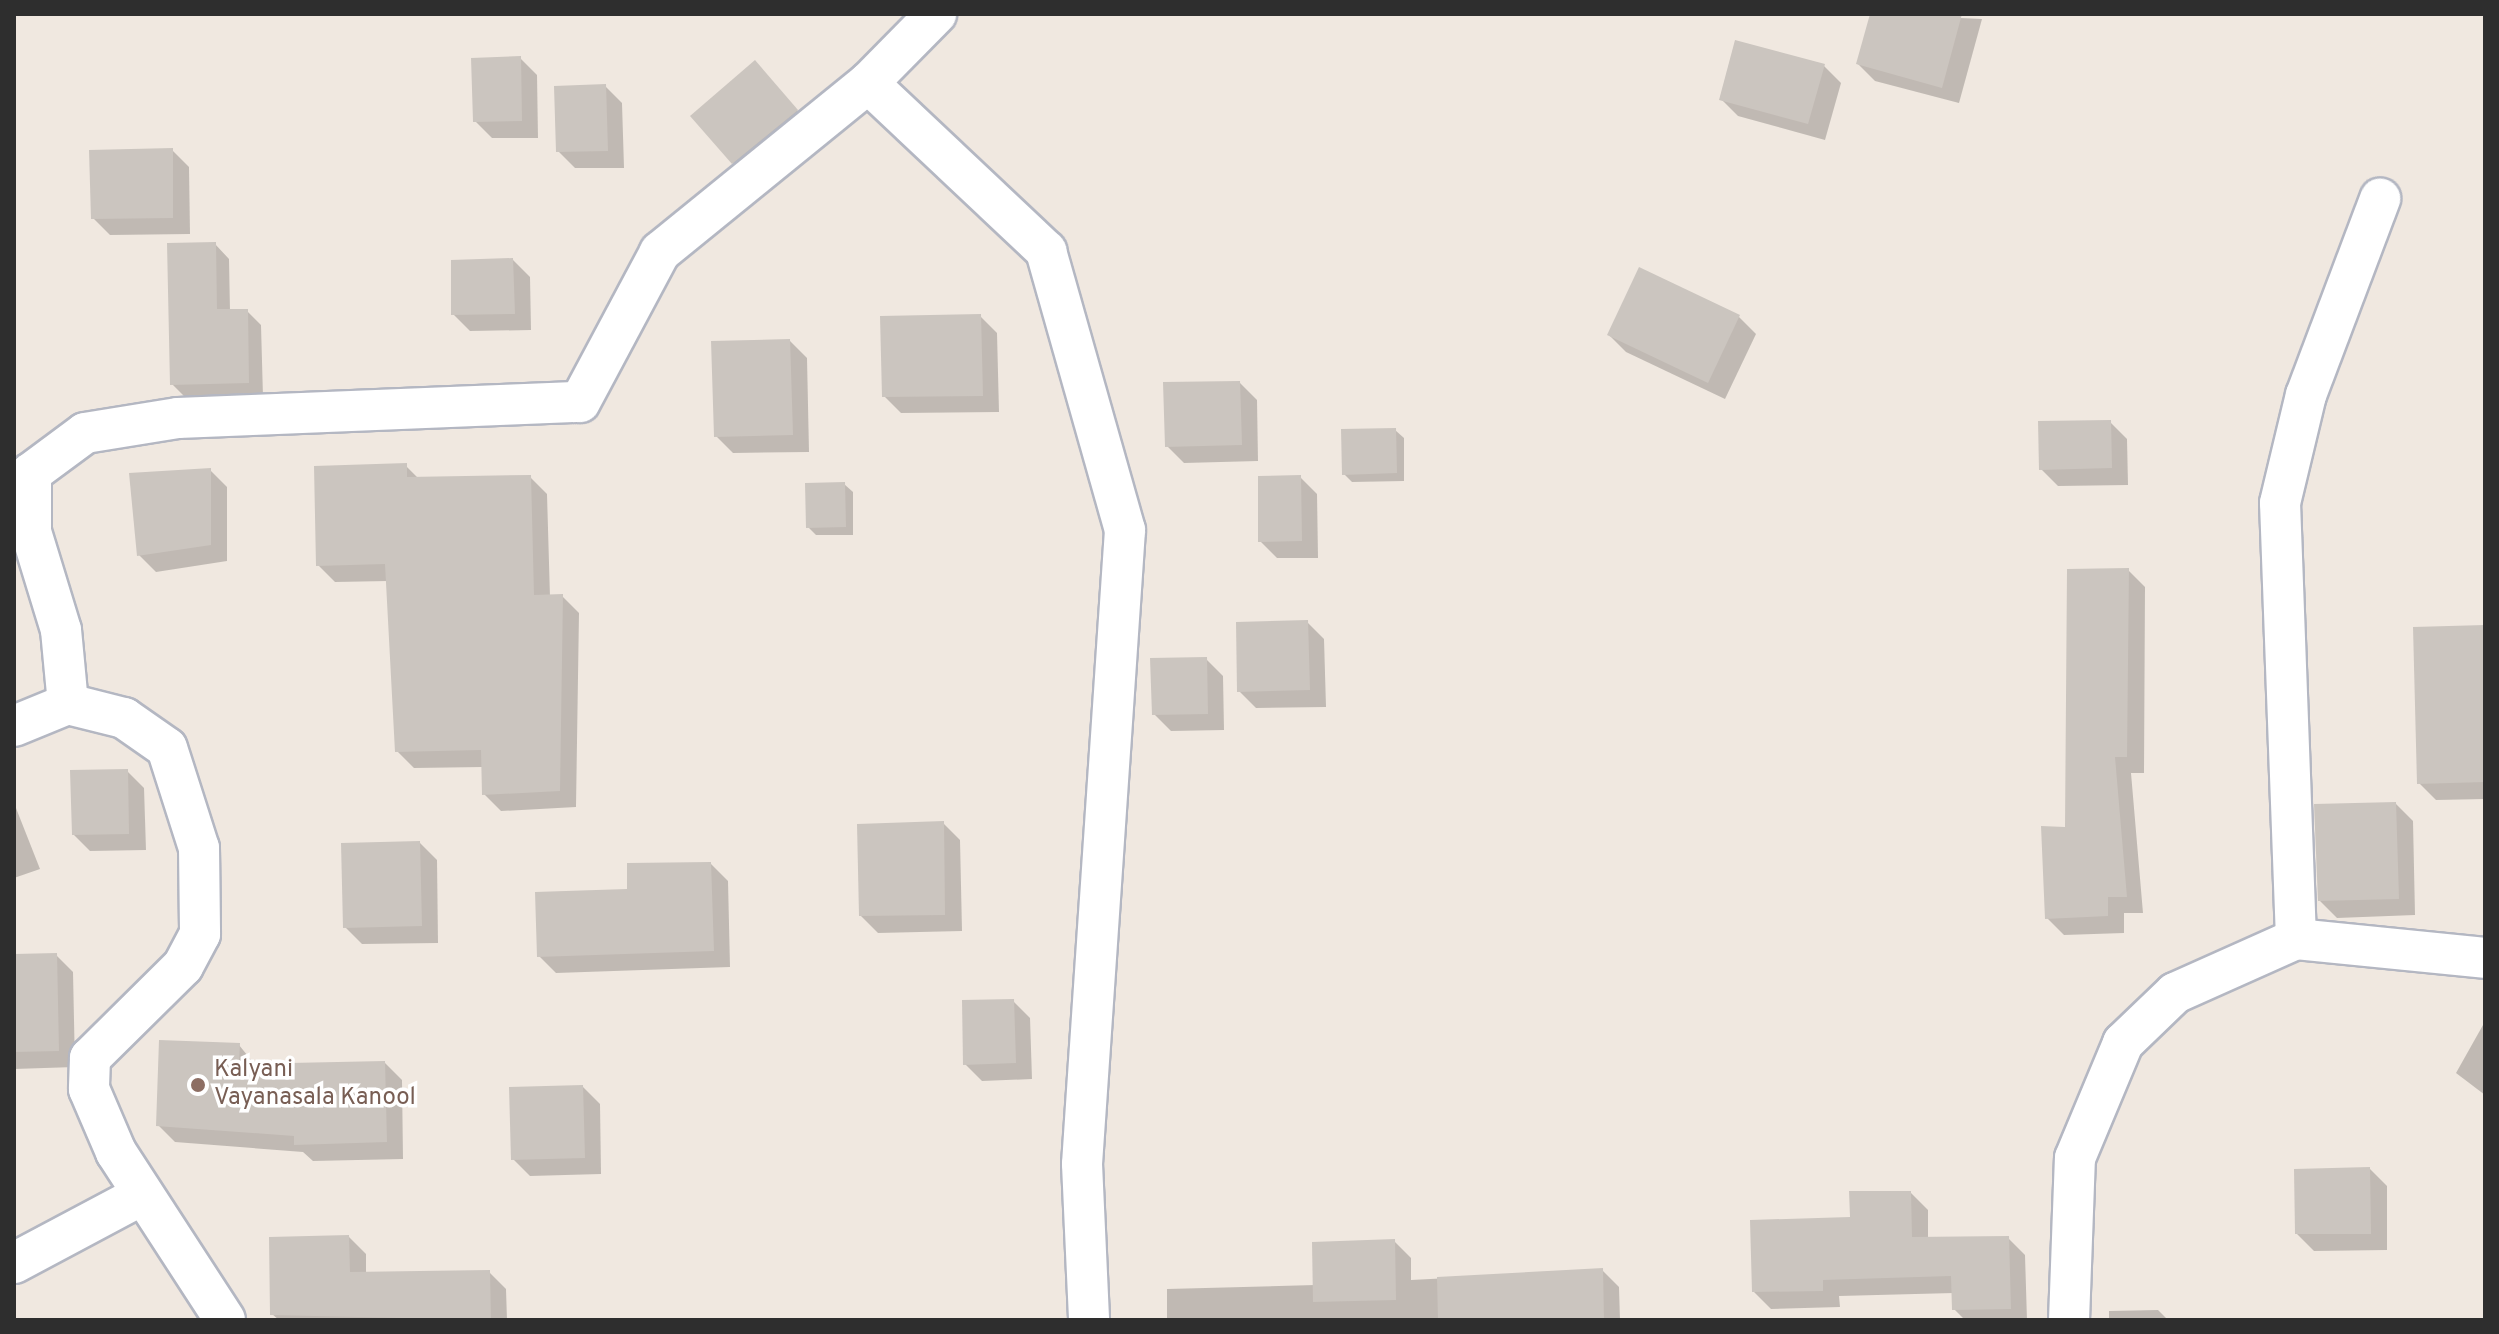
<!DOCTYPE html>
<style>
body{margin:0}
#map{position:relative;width:2499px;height:1334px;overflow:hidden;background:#f0e8e0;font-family:Overpass,sans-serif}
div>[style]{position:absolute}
.shadow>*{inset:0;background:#0003}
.building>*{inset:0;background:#cbc5bf}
.roads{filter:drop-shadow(2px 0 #b4b7c2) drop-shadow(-2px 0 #b4b7c2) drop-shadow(0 2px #b4b7c2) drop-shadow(0 -2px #b4b7c2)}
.street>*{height:40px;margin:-20px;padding:0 20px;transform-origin:20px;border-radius:20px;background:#fff}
.dots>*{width:22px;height:22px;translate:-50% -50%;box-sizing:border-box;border:4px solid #fff;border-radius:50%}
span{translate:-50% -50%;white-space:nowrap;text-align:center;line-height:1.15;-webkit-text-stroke:7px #fff;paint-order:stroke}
.education-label{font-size:24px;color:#785e54}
.left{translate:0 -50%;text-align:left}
.frame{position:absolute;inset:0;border:16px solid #2e2e2e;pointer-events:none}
</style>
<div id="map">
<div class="shadow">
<i style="clip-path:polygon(1872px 14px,1982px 19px,1959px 103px,1875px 81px,1858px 64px)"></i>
<i style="clip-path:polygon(520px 58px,537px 75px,538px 138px,492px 138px,475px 121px)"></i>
<i style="clip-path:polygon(755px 63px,813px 128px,750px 180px,733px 163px)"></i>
<i style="clip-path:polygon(1824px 66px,1841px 83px,1825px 140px,1738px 116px,1721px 99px)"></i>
<i style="clip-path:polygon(605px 86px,622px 103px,624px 168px,575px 168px,558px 151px)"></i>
<i style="clip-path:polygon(172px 150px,189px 167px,190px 234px,110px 235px,93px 218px)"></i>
<i style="clip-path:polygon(215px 244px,229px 259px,230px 311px,247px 311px,261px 325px,263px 397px,186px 398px,172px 384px)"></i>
<i style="clip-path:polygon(513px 260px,530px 277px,531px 330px,470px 331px,453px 314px)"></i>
<i style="clip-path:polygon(980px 316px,997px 333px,999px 412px,901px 413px,884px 396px)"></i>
<i style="clip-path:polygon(1739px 317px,1756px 334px,1725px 399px,1626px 352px,1609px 335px)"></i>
<i style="clip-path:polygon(790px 341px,807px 358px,809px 452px,733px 453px,716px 436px)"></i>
<i style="clip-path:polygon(1240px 383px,1257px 400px,1258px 461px,1184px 463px,1167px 446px)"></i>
<i style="clip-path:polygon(2110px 422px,2127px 439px,2128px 485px,2058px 486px,2041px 469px)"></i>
<i style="clip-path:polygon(1395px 430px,1404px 438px,1404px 481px,1352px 482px,1344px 474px)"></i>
<i style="clip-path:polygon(406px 466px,419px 479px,530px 477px,547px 494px,550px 597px,562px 596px,579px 613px,576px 807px,501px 811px,484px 794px,483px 767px,414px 768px,397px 751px,388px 581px,335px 582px,318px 565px)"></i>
<i style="clip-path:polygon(210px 470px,227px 487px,227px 561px,156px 572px,139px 555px)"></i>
<i style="clip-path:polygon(1300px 477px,1317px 494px,1318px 558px,1277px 558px,1260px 541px)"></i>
<i style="clip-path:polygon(844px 484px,853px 492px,853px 535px,816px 535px,808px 527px)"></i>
<i style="clip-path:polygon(2128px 570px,2145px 587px,2144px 773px,2131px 773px,2143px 913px,2124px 913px,2124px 933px,2064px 935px,2047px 918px)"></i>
<i style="clip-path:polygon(1307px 622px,1324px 639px,1326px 707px,1256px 708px,1239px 691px)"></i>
<i style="clip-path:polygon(2485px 627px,2485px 799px,2436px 800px,2419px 783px)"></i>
<i style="clip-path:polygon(1206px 659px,1223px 676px,1224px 730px,1171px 731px,1154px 714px)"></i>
<i style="clip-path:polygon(127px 771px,144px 788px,146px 850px,90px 851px,73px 834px)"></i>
<i style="clip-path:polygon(14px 803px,40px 869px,14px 878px)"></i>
<i style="clip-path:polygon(2396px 804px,2413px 821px,2415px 915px,2337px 918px,2320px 901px)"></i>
<i style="clip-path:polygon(943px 823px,960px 840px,962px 931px,878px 933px,861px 916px)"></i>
<i style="clip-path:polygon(420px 843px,437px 860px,438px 943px,362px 944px,345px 927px)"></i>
<i style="clip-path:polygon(711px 864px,728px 881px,730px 967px,556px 973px,539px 956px,629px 891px)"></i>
<i style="clip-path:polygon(56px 955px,73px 972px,75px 1067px,14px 1069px,14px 956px)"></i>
<i style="clip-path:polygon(1013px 1001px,1030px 1018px,1032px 1079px,982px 1081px,965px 1064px)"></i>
<i style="clip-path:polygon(2483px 1025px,2485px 1026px,2485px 1095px,2456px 1073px)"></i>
<i style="clip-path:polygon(239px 1045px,256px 1066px,385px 1063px,402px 1080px,403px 1159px,313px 1161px,303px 1152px,175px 1142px,158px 1125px)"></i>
<i style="clip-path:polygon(583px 1087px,600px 1104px,601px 1174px,530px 1176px,513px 1159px)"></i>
<i style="clip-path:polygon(2370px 1169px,2387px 1186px,2387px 1250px,2314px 1251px,2297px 1234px)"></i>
<i style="clip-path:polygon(1911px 1193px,1928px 1210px,1928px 1239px,2008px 1238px,2025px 1255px,2027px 1320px,1965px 1320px,1954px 1309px,1954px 1293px,1839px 1296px,1840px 1307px,1771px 1309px,1754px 1292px,1852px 1219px)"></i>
<i style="clip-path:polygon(349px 1237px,366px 1254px,366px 1274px,489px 1272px,506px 1289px,507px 1320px,279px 1320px,272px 1314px)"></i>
<i style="clip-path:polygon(1394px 1241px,1411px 1258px,1411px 1280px,1602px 1270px,1619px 1287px,1620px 1320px,1167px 1320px,1167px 1289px,1315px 1285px)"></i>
<i style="clip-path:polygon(2158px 1310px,2168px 1320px,2109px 1320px,2109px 1311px)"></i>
</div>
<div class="building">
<i style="clip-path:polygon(1870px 14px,1962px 14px,1942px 88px,1856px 64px)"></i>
<i style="clip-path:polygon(1735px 40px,1825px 64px,1808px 124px,1719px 100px)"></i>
<i style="clip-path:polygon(521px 56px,522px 121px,473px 122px,471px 58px)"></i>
<i style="clip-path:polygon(755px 60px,798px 110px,732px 164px,690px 116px)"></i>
<i style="clip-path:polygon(606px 84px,608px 151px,556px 152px,554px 86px)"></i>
<i style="clip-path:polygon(173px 148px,173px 218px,91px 219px,89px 150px)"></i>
<i style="clip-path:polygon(216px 242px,217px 309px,248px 309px,249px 383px,170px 385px,167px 243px)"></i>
<i style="clip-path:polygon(513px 258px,515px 314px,451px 315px,451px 260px)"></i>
<i style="clip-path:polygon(1639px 267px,1740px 315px,1708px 383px,1607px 335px)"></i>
<i style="clip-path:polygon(981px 314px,983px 396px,882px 397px,880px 316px)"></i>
<i style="clip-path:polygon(790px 339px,793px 435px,714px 437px,711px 341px)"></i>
<i style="clip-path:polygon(1240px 381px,1242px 445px,1165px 447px,1163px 382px)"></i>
<i style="clip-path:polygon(2111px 420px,2112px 468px,2039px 470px,2038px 421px)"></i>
<i style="clip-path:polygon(1396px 428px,1397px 473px,1342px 475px,1341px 429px)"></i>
<i style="clip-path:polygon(407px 463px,407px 477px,531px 475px,534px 595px,563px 594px,560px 791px,482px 795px,481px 750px,395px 752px,385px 564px,316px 566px,314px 466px)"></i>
<i style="clip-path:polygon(211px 468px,211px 545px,137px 556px,129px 473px)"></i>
<i style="clip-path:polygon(1301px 475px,1302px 541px,1258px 542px,1258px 476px)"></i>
<i style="clip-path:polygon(845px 482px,846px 527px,806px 528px,805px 483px)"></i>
<i style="clip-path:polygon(2129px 568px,2127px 757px,2115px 757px,2127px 897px,2108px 897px,2108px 916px,2045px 919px,2041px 826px,2065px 827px,2067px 569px)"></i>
<i style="clip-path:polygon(1308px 620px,1310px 690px,1237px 692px,1236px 622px)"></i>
<i style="clip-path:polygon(2485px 625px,2485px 782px,2417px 784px,2413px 627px)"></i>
<i style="clip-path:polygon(1207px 657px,1208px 714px,1152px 715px,1150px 658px)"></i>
<i style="clip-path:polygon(128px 769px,129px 834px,72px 835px,70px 770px)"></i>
<i style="clip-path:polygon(2396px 802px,2399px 899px,2318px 901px,2314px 804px)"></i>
<i style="clip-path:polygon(944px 821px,945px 915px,859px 916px,857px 824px)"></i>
<i style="clip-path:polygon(420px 841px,422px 926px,343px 928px,341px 843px)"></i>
<i style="clip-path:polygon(711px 862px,714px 951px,537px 957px,535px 892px,627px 889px,627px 863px)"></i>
<i style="clip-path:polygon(57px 953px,59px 1051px,14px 1052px,14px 954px)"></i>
<i style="clip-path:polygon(1014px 999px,1016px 1063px,963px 1065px,962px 1000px)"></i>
<i style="clip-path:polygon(159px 1040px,240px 1043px,239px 1064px,385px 1061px,387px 1142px,294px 1145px,294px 1136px,156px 1126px)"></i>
<i style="clip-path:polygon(583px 1085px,585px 1158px,511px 1160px,509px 1087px)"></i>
<i style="clip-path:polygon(2370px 1167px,2371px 1234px,2295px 1234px,2294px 1169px)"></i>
<i style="clip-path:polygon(1849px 1191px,1911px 1191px,1912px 1237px,2009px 1236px,2011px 1309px,1952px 1310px,1951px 1276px,1823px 1280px,1823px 1291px,1752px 1292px,1750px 1220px,1850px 1217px)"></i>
<i style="clip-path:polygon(349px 1235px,350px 1272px,490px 1270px,491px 1320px,270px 1315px,269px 1237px)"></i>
<i style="clip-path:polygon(1395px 1239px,1396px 1300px,1313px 1302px,1312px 1242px)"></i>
<i style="clip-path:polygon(1603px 1268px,1604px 1320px,1438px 1320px,1437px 1277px)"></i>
</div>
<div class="roads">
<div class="street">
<i style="left:868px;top:83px;width:245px;rotate:43.3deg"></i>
<i style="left:1046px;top:251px;width:290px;rotate:74.2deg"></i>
<i style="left:1125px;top:530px;width:635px;rotate:93.88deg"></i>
<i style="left:1082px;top:1164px;width:156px;rotate:87.4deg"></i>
<i style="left:68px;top:704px;width:58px;rotate:14deg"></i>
<i style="left:124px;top:718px;width:52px;rotate:34.9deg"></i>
<i style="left:167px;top:748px;width:105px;rotate:72.3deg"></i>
<i style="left:199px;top:848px;width:86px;rotate:89.3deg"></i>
<i style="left:200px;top:934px;width:36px;rotate:118deg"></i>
<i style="left:183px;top:966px;width:131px;rotate:135.3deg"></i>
<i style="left:90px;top:1058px;width:31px;rotate:92deg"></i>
<i style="left:89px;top:1089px;width:69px;rotate:66.8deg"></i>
<i style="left:116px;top:1152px;width:200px;rotate:57deg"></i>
<i style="left:14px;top:726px;width:58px;rotate:-22.2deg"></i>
<i style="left:68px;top:704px;width:74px;rotate:-95.4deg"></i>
<i style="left:61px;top:630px;width:102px;rotate:-107deg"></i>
<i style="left:31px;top:532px;width:59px;rotate:-90deg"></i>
<i style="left:31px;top:473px;width:67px;rotate:-36.5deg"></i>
<i style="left:85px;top:433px;width:94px;rotate:-9.2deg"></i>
<i style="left:178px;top:418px;width:402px;rotate:-2.3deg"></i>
<i style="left:580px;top:402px;width:170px;rotate:-61.9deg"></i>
<i style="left:660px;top:252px;width:268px;rotate:-39.1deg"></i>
<i style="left:868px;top:83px;width:97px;rotate:-45.4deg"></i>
<i style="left:2296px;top:939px;width:436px;rotate:-92.1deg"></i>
<i style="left:2280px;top:503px;width:111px;rotate:-76.5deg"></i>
<i style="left:2306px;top:395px;width:210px;rotate:-69.3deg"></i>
<i style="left:14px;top:1263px;width:145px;rotate:-28deg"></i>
<i style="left:2069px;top:1320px;width:162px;rotate:-87.9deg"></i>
<i style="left:2075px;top:1158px;width:125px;rotate:-67.3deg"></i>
<i style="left:2123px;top:1043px;width:72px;rotate:-43.9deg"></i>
<i style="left:2175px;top:993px;width:133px;rotate:-24.1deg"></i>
<i style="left:2296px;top:939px;width:190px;rotate:5.7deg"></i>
</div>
</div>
<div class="dots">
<i style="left:198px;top:1085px;background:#8d6e63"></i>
</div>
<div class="education-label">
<span class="left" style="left:214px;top:1085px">Kalyani<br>Vayanasala Kanool</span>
</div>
<div class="frame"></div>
</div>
